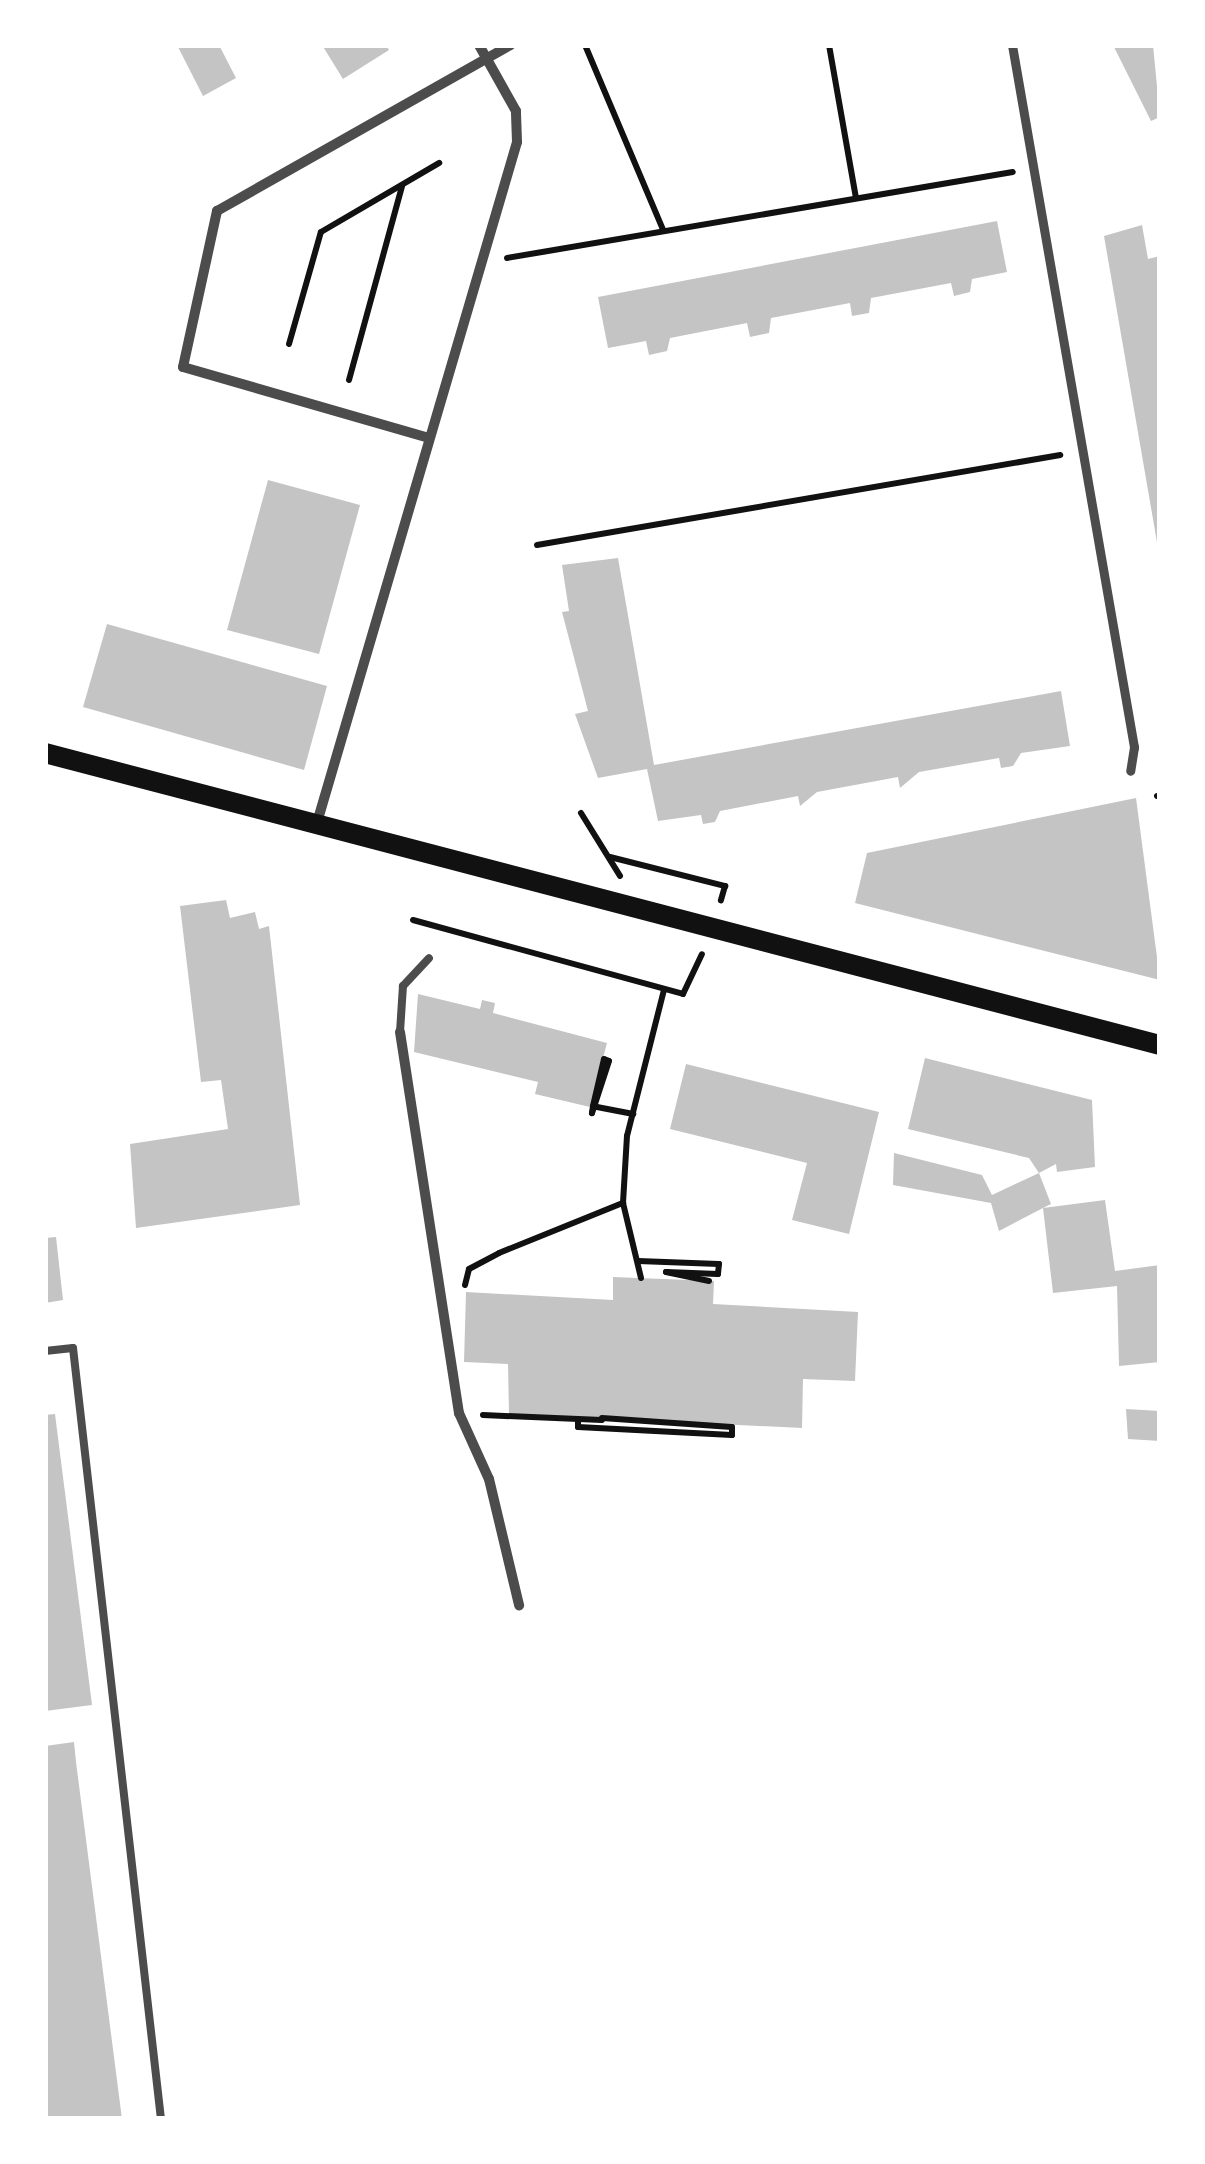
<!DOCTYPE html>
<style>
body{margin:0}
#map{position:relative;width:1205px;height:2164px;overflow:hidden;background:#fff;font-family:"Crimson Pro",serif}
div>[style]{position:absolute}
.building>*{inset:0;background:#c4c4c4}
.path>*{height:6px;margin:-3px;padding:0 3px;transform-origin:3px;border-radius:3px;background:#111}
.service>*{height:8px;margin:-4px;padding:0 4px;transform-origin:4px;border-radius:4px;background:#4c4c4c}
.pedestrian>*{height:9px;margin:-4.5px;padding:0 4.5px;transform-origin:4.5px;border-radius:4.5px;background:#4c4c4c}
.minor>*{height:10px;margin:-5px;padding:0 5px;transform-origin:5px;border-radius:5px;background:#4c4c4c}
.secondary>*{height:20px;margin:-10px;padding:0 10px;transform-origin:10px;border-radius:10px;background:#111}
span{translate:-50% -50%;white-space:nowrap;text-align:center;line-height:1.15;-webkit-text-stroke:8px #fff;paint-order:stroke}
.frame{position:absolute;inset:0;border:48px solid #fff;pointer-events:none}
</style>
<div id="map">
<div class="building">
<i style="clip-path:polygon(177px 45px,219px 45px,236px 78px,203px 96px)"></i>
<i style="clip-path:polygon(322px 45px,386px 45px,389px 50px,343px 79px)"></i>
<i style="clip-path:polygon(1113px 45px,1153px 45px,1160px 117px,1151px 121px)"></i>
<i style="clip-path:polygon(997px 221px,1007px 272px,972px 279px,970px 292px,954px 296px,951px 283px,871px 298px,869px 313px,852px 316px,850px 303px,771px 318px,769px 333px,750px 337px,747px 323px,670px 338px,667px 351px,649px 355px,646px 341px,608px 348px,598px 297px)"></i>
<i style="clip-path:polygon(1142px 225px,1148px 259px,1160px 256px,1158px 548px,1104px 236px)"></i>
<i style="clip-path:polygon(268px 480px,360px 505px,319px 654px,227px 630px)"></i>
<i style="clip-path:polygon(618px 558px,654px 765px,1061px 691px,1070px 746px,1021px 753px,1013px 766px,1001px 768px,999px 758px,919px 772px,900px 788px,898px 777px,817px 792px,800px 806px,798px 796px,720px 811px,715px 822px,703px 824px,701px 815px,658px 821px,647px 769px,598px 778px,575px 714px,588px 711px,562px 612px,569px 611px,562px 565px)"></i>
<i style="clip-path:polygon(107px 624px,327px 686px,304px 770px,83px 707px)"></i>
<i style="clip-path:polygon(1136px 798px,1160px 980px,855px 903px,867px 853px)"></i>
<i style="clip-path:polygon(226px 900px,230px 918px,255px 912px,259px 929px,269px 926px,300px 1205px,136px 1228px,130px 1144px,228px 1129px,221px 1080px,201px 1082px,180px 906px)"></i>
<i style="clip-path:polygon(418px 994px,480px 1009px,482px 1000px,495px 1003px,493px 1013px,607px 1043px,590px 1107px,535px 1094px,538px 1082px,414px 1052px)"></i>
<i style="clip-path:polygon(925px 1058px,1092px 1100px,1095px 1167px,1057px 1172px,1056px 1164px,1039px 1173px,1029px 1158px,908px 1129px)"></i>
<i style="clip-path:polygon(686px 1064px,879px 1112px,849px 1234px,792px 1220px,807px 1163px,670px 1129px)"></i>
<i style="clip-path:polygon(894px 1153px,982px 1175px,992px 1195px,1039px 1173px,1051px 1204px,1043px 1208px,1105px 1200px,1115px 1271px,1160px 1265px,1160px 1362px,1119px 1366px,1117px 1286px,1053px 1293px,1043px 1208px,999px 1231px,991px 1203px,893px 1185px)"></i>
<i style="clip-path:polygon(56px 1237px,63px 1300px,45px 1303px,45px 1238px)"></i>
<i style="clip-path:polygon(613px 1277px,714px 1281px,713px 1304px,858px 1312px,855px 1381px,803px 1379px,802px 1428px,509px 1414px,508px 1364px,464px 1362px,466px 1292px,613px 1300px)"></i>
<i style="clip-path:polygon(1126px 1409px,1160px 1411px,1160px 1441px,1128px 1439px)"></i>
<i style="clip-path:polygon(55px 1414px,92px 1705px,45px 1711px,45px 1415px)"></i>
<i style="clip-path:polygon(74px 1742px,76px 1762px,122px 2119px,45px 2119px,45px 1746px)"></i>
</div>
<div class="path">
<i style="left:585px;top:45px;width:201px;rotate:67.1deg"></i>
<i style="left:829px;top:45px;width:155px;rotate:80deg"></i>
<i style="left:507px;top:258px;width:513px;rotate:-9.65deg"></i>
<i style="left:289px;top:344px;width:116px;rotate:-74.1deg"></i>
<i style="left:321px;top:232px;width:137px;rotate:-30.3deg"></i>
<i style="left:349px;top:380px;width:201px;rotate:-74.7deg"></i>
<i style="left:537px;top:545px;width:531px;rotate:-9.76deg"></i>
<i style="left:1157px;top:796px;width:3px;rotate:-18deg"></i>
<i style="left:581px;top:813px;width:74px;rotate:58.2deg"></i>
<i style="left:610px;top:857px;width:119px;rotate:14.2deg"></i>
<i style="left:725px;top:886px;width:15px;rotate:106deg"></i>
<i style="left:413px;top:920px;width:280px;rotate:15.3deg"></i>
<i style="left:683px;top:994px;width:44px;rotate:-64.6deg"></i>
<i style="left:604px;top:1059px;width:5px;rotate:22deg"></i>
<i style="left:609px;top:1061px;width:55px;rotate:108.1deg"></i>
<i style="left:592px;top:1113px;width:7px;rotate:-82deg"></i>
<i style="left:593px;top:1106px;width:48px;rotate:-76.8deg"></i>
<i style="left:597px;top:1107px;width:37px;rotate:11deg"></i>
<i style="left:638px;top:1261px;width:81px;rotate:2.1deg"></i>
<i style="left:719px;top:1264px;width:10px;rotate:96deg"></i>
<i style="left:718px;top:1274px;width:52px;rotate:-177.8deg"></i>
<i style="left:666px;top:1272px;width:44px;rotate:11.8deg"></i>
<i style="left:641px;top:1278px;width:77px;rotate:-103.5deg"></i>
<i style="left:623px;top:1203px;width:67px;rotate:-86.6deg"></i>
<i style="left:627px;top:1136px;width:151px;rotate:-75.8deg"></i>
<i style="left:465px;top:1285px;width:16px;rotate:-76deg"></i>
<i style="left:469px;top:1269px;width:34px;rotate:-28deg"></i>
<i style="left:499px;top:1253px;width:134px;rotate:-22deg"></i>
<i style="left:483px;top:1415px;width:119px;rotate:2.4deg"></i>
<i style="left:602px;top:1418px;width:130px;rotate:4deg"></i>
<i style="left:578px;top:1420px;width:7px;rotate:90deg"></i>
<i style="left:578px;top:1427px;width:154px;rotate:3deg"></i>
<i style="left:732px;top:1435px;width:8px;rotate:-90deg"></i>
</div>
<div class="service">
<i style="left:400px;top:1032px;width:46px;rotate:-86.3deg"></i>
<i style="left:403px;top:986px;width:38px;rotate:-47deg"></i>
<i style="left:45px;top:1351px;width:28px;rotate:-6deg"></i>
<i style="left:73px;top:1348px;width:776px;rotate:83.49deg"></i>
</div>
<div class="pedestrian">
<i style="left:1012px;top:45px;width:713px;rotate:80.14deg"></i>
<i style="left:1134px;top:747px;width:24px;rotate:99deg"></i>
</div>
<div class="minor">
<i style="left:429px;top:438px;width:256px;rotate:-163.9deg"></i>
<i style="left:183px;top:367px;width:160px;rotate:-77.7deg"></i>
<i style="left:217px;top:211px;width:337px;rotate:-29.5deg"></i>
<i style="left:316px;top:826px;width:713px;rotate:-73.62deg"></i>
<i style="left:517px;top:142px;width:31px;rotate:-92deg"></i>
<i style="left:516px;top:111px;width:76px;rotate:-119.3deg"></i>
<i style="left:400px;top:1032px;width:386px;rotate:81.2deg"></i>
<i style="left:459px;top:1413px;width:72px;rotate:65.6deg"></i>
<i style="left:489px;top:1479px;width:130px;rotate:76.6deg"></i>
</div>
<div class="secondary">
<i style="left:45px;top:753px;width:1153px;rotate:14.68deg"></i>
</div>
<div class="frame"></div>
</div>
